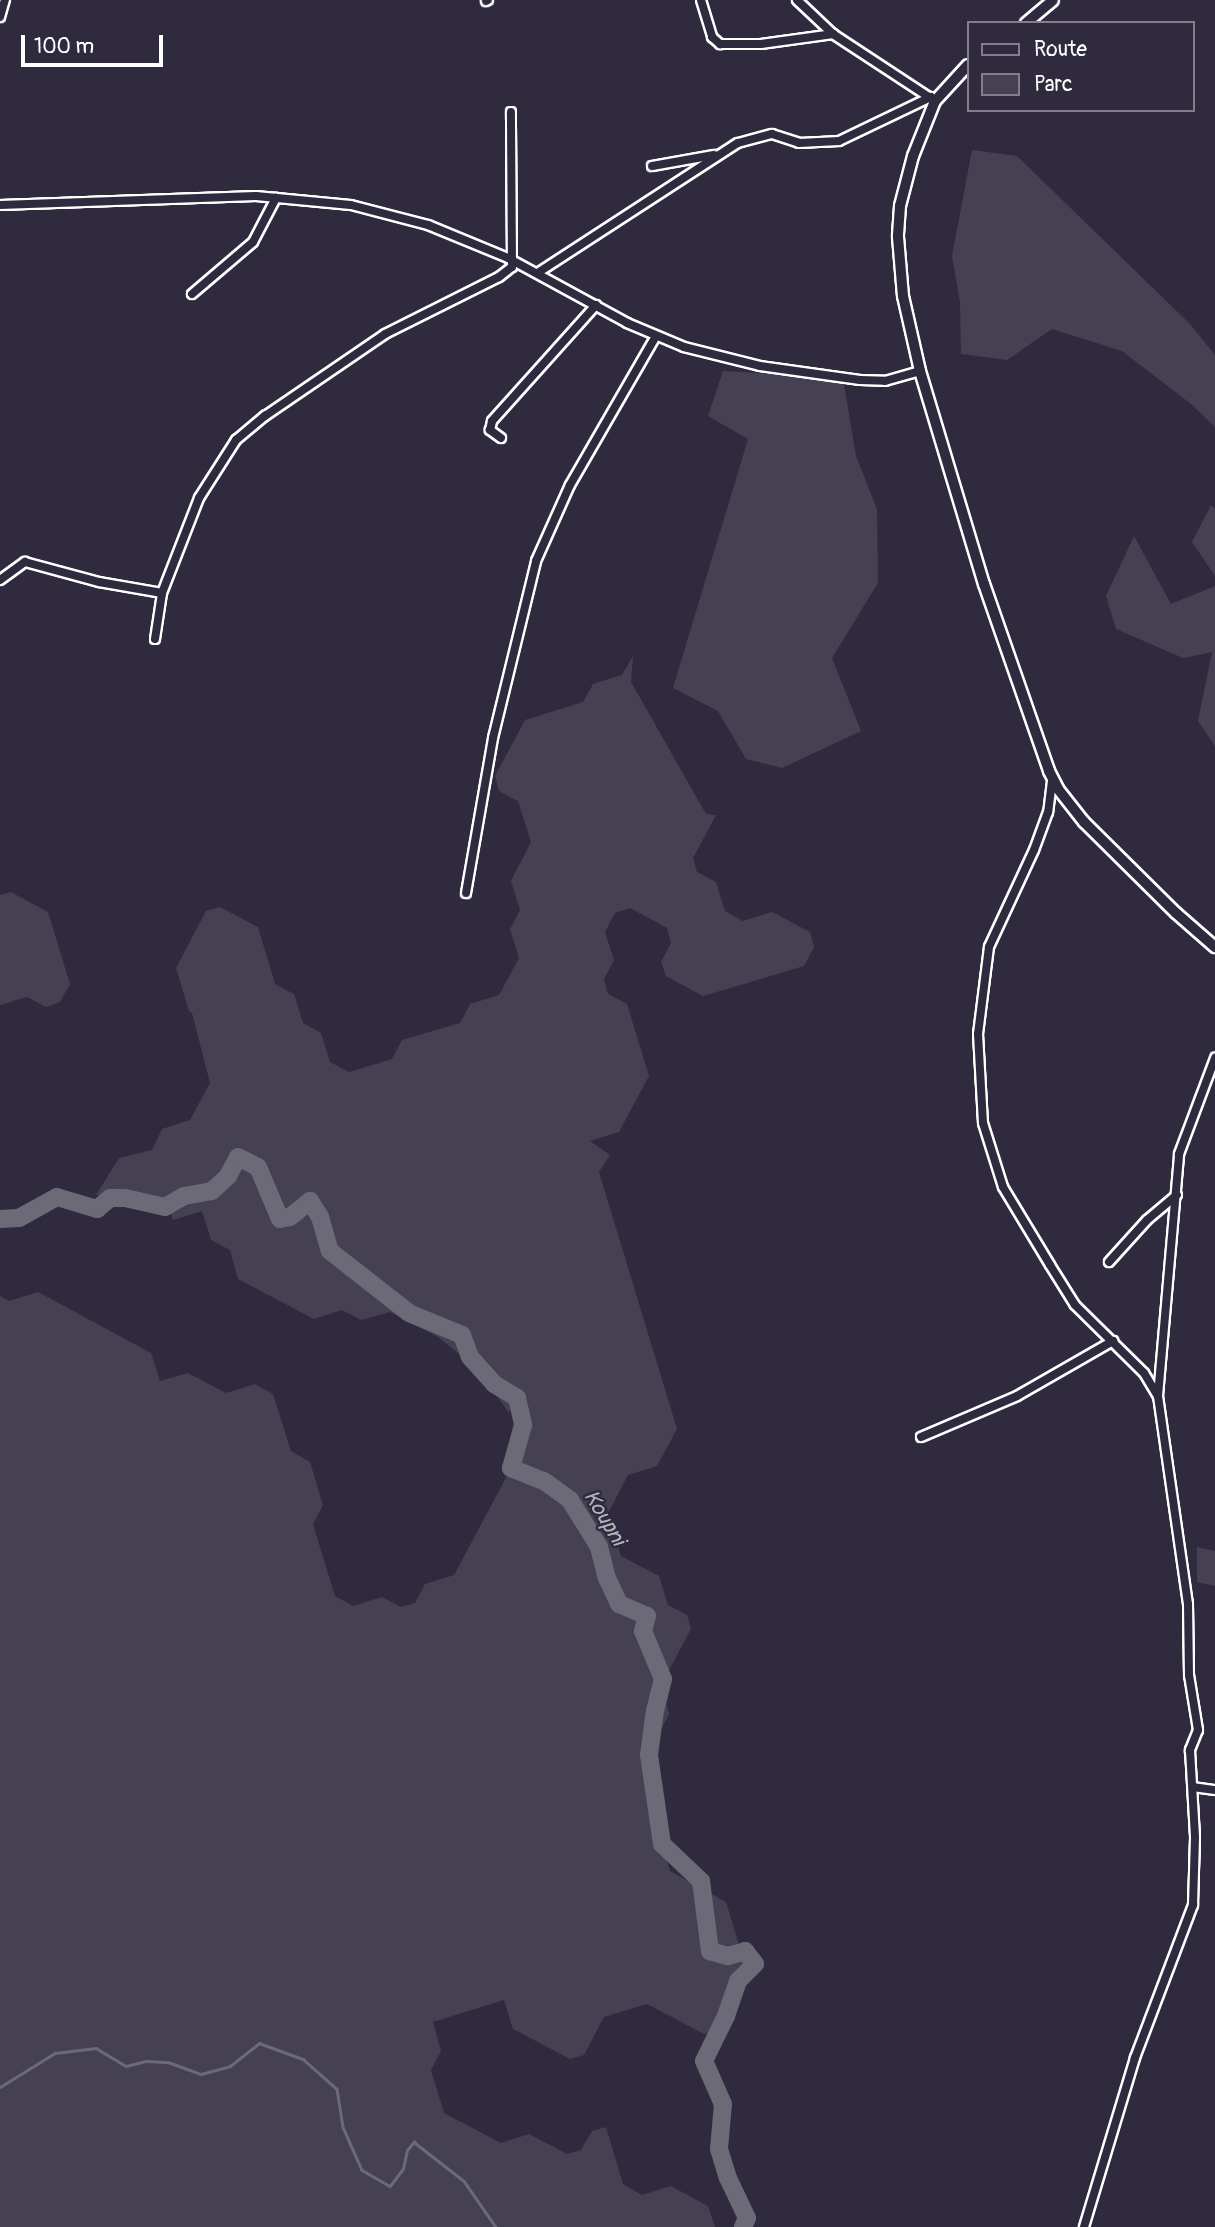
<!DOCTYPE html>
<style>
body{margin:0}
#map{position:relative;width:1215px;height:2227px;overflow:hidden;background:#2f2a3d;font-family:Pangolin,sans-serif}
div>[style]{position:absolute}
.green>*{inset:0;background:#464152}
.stream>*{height:2.5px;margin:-1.25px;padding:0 1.25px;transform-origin:1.25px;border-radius:1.25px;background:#6d6a77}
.river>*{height:18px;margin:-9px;padding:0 9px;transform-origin:9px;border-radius:9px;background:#6d6a77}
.roads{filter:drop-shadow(2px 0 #fff) drop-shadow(-2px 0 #fff) drop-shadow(0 2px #fff) drop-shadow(0 -2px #fff)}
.minor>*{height:8px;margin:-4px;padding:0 4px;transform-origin:4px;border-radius:4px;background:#2f2a3d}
.tertiary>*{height:10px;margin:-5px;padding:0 5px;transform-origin:5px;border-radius:5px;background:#2f2a3d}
span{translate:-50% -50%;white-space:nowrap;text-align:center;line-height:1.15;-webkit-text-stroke:5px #2f2a3d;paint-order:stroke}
.water-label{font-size:21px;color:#b6b4bb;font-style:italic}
.legend{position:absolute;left:967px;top:21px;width:228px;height:91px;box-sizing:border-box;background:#2f2a3d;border:2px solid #827f8b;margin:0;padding:9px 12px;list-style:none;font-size:21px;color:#fff}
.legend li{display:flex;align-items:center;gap:14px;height:35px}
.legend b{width:35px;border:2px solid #827f8b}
.scale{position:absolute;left:21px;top:35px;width:142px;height:32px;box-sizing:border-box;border:4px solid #fff;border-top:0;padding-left:9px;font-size:21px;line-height:24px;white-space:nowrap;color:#fff;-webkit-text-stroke:5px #2f2a3d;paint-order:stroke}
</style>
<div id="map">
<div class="green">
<i style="clip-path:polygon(972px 150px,1017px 156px,1190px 324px,1215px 355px,1215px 427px,1191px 404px,1122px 351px,1052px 329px,1007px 360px,961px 354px,960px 302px,952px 256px)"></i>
<i style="clip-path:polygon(723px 371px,843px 378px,856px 456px,877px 509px,878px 583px,832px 658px,861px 731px,782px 768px,746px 759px,718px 711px,673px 688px,748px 439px,708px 416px)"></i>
<i style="clip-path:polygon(1211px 505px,1215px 509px,1215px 576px,1192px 542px)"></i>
<i style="clip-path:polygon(1134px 536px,1171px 604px,1215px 586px,1215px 746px,1198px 721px,1212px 652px,1183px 658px,1116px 629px,1106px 596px)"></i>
<i style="clip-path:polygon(633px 656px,631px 682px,706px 814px,716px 815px,693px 858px,697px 872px,716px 882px,725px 911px,743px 921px,772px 912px,810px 932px,814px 947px,804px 966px,703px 996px,666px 976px,661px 962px,671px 943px,667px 928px,630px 908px,615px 913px,605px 932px,614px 960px,604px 979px,608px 994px,627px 1004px,649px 1076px,619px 1132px,590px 1141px,610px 1155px,599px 1172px,677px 1429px,657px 1466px,628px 1475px,608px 1513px,621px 1556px,659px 1576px,668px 1605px,687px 1615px,691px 1629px,661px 1685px,669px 1714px,650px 1752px,658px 1781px,648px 1800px,670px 1871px,726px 1902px,748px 1974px,718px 2030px,704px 2034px,647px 2004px,604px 2017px,584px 2055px,570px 2059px,513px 2029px,504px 2000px,433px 2022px,441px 2051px,431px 2070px,444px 2113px,501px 2143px,529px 2134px,567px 2154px,581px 2150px,592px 2131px,606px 2127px,623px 2184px,642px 2195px,671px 2186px,708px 2206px,715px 2227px,0 2227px,0 1296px,9px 1301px,38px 1292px,151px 1353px,160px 1381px,188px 1373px,226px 1393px,255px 1384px,273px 1394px,291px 1451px,310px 1462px,323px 1505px,313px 1524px,335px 1596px,353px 1606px,382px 1597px,401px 1607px,415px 1603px,425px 1584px,454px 1575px,524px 1444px,512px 1403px,509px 1413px,479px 1370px,438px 1337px,390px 1312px,361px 1320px,342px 1310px,314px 1319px,238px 1279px,230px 1250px,211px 1240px,202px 1211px,173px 1220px,168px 1203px,160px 1206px,96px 1195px,119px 1158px,152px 1150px,162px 1129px,190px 1120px,210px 1083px,192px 1013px,189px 1011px,176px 968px,206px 911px,220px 907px,258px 927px,275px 984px,294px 994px,303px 1023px,321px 1033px,330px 1062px,349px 1072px,392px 1059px,402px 1040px,460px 1023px,470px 1004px,499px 995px,519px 958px,510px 929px,520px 910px,511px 881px,531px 842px,518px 801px,499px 791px,495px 776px,525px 720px,583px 702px,593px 684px,622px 675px)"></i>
<i style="clip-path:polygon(11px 892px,48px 912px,70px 984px,60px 1002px,46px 1007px,27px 997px,0 1005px,0 895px)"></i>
<i style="clip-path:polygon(1197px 1547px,1215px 1551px,1215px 1586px,1197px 1582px)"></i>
</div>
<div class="stream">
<i style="left:0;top:2087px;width:65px;rotate:-31.7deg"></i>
<i style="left:55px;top:2053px;width:41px;rotate:-7deg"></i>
<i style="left:96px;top:2048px;width:35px;rotate:31deg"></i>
<i style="left:126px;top:2066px;width:21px;rotate:-14deg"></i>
<i style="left:146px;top:2061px;width:22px;rotate:3deg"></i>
<i style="left:168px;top:2062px;width:35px;rotate:20deg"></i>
<i style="left:201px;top:2074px;width:30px;rotate:-15deg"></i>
<i style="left:230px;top:2066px;width:37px;rotate:-38deg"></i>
<i style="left:259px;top:2043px;width:47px;rotate:20deg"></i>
<i style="left:303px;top:2059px;width:45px;rotate:41.4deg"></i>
<i style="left:337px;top:2089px;width:38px;rotate:81deg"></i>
<i style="left:343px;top:2127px;width:47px;rotate:66.2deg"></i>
<i style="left:362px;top:2170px;width:32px;rotate:30deg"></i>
<i style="left:390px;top:2186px;width:21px;rotate:-53deg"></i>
<i style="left:403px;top:2169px;width:19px;rotate:-78deg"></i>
<i style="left:407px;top:2150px;width:11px;rotate:-49deg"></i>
<i style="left:414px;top:2142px;width:63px;rotate:38deg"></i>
<i style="left:464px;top:2181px;width:56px;rotate:55.2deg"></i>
</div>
<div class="river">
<i style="left:0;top:1219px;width:19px;rotate:-3deg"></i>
<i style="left:19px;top:1218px;width:43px;rotate:-28.9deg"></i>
<i style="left:57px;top:1197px;width:42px;rotate:16.7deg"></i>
<i style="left:97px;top:1209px;width:17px;rotate:-40deg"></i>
<i style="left:110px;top:1198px;width:15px"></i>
<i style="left:125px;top:1198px;width:41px;rotate:12.7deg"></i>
<i style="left:165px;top:1207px;width:22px;rotate:-30deg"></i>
<i style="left:184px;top:1196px;width:28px;rotate:-10deg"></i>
<i style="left:212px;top:1191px;width:22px;rotate:-43deg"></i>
<i style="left:228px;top:1176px;width:21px;rotate:-62deg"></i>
<i style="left:238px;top:1157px;width:22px;rotate:27deg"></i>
<i style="left:258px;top:1167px;width:56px;rotate:67.1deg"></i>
<i style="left:280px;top:1219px;width:10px;rotate:-11deg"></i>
<i style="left:290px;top:1217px;width:26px;rotate:-39deg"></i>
<i style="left:310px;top:1201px;width:19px;rotate:58deg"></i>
<i style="left:320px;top:1217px;width:35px;rotate:74deg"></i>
<i style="left:330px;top:1251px;width:100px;rotate:38.1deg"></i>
<i style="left:409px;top:1313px;width:57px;rotate:22.5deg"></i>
<i style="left:462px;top:1335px;width:23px;rotate:70deg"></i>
<i style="left:470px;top:1357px;width:36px;rotate:48deg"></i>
<i style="left:494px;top:1384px;width:27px;rotate:31deg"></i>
<i style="left:517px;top:1398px;width:28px;rotate:77deg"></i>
<i style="left:523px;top:1425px;width:45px;rotate:105.6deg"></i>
<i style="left:511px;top:1468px;width:35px;rotate:22deg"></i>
<i style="left:544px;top:1481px;width:32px;rotate:36deg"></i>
<i style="left:570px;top:1500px;width:55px;rotate:58.3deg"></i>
<i style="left:599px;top:1547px;width:32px;rotate:76deg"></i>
<i style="left:607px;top:1578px;width:29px;rotate:65deg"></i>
<i style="left:619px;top:1604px;width:30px;rotate:23deg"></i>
<i style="left:647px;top:1616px;width:16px;rotate:105deg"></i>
<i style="left:643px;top:1631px;width:52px;rotate:67.4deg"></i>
<i style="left:663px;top:1679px;width:32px;rotate:104deg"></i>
<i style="left:655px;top:1710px;width:45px;rotate:97.6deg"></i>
<i style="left:649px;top:1755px;width:90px;rotate:81.7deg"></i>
<i style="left:662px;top:1844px;width:54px;rotate:43.5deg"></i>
<i style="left:701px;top:1881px;width:71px;rotate:82.7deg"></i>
<i style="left:710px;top:1951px;width:19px;rotate:16deg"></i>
<i style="left:728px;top:1956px;width:18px;rotate:-16deg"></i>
<i style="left:745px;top:1951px;width:16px;rotate:52deg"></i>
<i style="left:755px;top:1964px;width:24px;rotate:135deg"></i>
<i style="left:738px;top:1981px;width:37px;rotate:109deg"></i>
<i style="left:726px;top:2016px;width:50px;rotate:116.1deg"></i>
<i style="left:704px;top:2061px;width:47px;rotate:66.2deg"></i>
<i style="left:723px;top:2104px;width:45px;rotate:95.1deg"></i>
<i style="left:719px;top:2149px;width:30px;rotate:73deg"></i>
<i style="left:728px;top:2178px;width:44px;rotate:64.6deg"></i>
<i style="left:747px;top:2218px;width:10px;rotate:114deg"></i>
</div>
<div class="roads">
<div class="minor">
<i style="left:701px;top:0;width:39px;rotate:73deg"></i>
<i style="left:712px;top:37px;width:11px;rotate:41deg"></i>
<i style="left:720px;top:44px;width:41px"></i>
<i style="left:761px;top:44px;width:73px;rotate:-7.9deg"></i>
<i style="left:797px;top:0;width:50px;rotate:43.4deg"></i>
<i style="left:833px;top:34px;width:118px;rotate:33.3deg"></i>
<i style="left:486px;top:1px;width:2px;rotate:-27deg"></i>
<i style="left:0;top:17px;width:18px;rotate:-74deg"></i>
<i style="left:652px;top:166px;width:63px;rotate:-10.1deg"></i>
<i style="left:0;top:205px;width:256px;rotate:-2deg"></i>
<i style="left:256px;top:196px;width:95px;rotate:5.4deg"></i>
<i style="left:351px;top:205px;width:80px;rotate:14.6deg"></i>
<i style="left:428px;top:225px;width:87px;rotate:22.4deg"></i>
<i style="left:508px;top:258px;width:136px;rotate:28.6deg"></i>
<i style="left:627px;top:323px;width:62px;rotate:22.8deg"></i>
<i style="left:684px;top:347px;width:78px;rotate:14deg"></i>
<i style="left:760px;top:366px;width:101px;rotate:8deg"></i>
<i style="left:860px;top:380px;width:25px;rotate:2deg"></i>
<i style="left:885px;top:381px;width:36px;rotate:-16deg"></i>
<i style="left:539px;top:272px;width:237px;rotate:-33deg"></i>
<i style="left:738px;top:143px;width:35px;rotate:-15deg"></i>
<i style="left:772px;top:134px;width:28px;rotate:18deg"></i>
<i style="left:799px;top:143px;width:40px;rotate:-2.9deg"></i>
<i style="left:839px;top:141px;width:102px;rotate:-25.6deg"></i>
<i style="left:192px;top:294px;width:80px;rotate:-40.4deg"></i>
<i style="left:253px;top:242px;width:50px;rotate:-62.4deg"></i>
<i style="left:501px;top:438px;width:14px;rotate:-144deg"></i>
<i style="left:490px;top:430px;width:9px;rotate:-77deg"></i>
<i style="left:492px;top:421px;width:156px;rotate:-48.1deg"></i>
<i style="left:0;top:580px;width:31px;rotate:-36deg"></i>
<i style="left:25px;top:562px;width:77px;rotate:15.1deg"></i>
<i style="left:99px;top:582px;width:64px;rotate:9.9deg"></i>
<i style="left:155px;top:639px;width:47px;rotate:-81.3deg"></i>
<i style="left:162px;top:593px;width:102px;rotate:-68.7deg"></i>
<i style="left:199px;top:498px;width:69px;rotate:-57.5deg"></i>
<i style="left:236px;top:440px;width:38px;rotate:-40deg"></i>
<i style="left:265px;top:416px;width:145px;rotate:-34.3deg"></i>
<i style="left:385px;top:334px;width:127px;rotate:-26.6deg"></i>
<i style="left:499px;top:277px;width:16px;rotate:-38deg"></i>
<i style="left:512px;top:267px;width:155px;rotate:-90.4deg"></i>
<i style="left:1052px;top:781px;width:31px;rotate:97deg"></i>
<i style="left:1048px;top:812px;width:40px;rotate:110.2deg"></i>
<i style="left:1034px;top:850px;width:107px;rotate:114.9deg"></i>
<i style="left:989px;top:947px;width:88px;rotate:97.2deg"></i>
<i style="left:978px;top:1034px;width:89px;rotate:86.8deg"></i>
<i style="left:983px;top:1123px;width:67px;rotate:72.6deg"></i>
<i style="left:1003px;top:1187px;width:91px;rotate:58.9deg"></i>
<i style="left:1050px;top:1265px;width:47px;rotate:58deg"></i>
<i style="left:1075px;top:1305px;width:97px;rotate:44.6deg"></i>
<i style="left:1144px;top:1373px;width:27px;rotate:59deg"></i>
<i style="left:1158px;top:1396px;width:210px;rotate:81.8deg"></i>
<i style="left:1188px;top:1604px;width:71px;rotate:89.2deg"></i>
<i style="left:1189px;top:1675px;width:56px;rotate:80.7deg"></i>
<i style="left:1198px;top:1730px;width:22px;rotate:112deg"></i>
<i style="left:1190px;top:1750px;width:88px;rotate:86.7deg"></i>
<i style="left:1195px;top:1838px;width:67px;rotate:91.7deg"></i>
<i style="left:1193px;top:1905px;width:164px;rotate:110.8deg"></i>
<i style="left:1135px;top:2058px;width:177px;rotate:106.8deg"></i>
<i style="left:466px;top:893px;width:157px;rotate:-80.1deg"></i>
<i style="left:493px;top:738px;width:182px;rotate:-76.3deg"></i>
<i style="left:536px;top:561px;width:83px;rotate:-65.9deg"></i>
<i style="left:570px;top:485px;width:172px;rotate:-60deg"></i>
<i style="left:1109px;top:1262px;width:57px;rotate:-47.9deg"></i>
<i style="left:1147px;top:1220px;width:39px;rotate:-40deg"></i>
<i style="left:1158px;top:1396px;width:243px;rotate:-85deg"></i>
<i style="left:1179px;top:1154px;width:103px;rotate:-69.4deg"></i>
<i style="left:921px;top:1437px;width:104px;rotate:-23.1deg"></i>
<i style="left:1017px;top:1396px;width:111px;rotate:-29.8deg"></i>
<i style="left:1193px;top:1787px;width:22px;rotate:8deg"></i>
</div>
<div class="tertiary">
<i style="left:1026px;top:23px;width:35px;rotate:-40deg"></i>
<i style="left:968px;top:65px;width:49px;rotate:132.5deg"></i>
<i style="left:935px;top:101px;width:59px;rotate:111.8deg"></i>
<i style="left:913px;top:156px;width:52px;rotate:104.6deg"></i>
<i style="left:900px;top:206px;width:31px;rotate:94deg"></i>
<i style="left:898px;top:237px;width:59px;rotate:85.2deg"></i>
<i style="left:903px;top:296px;width:77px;rotate:77.2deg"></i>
<i style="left:920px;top:371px;width:222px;rotate:73.3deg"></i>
<i style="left:984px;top:584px;width:198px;rotate:70.8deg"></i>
<i style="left:1049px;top:771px;width:20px;rotate:63deg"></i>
<i style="left:1058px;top:789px;width:42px;rotate:51.8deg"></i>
<i style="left:1084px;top:822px;width:129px;rotate:44.7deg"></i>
<i style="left:1176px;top:913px;width:52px;rotate:41.1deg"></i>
</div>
</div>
<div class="water-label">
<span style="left:604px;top:1518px;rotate:59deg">Koupni</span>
</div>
<ul class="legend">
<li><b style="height:9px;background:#2f2a3d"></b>Route</li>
<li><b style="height:19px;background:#464152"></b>Parc</li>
</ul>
<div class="scale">100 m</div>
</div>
